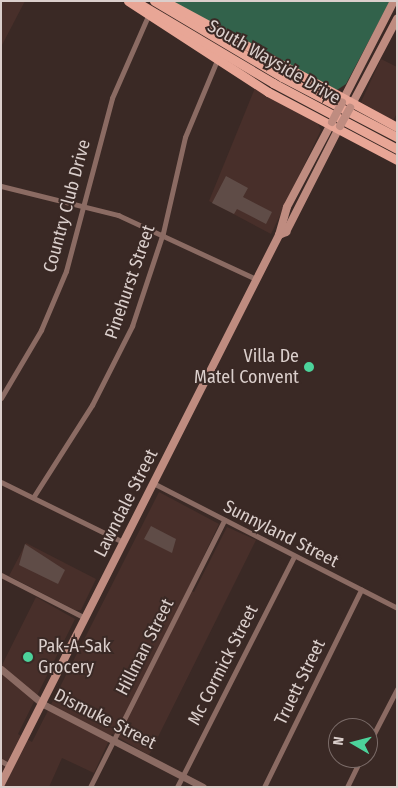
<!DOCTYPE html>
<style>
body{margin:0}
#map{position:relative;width:398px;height:788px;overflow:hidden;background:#3a2925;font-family:"Fira Sans Condensed",sans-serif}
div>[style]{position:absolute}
.built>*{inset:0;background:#482f2a}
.green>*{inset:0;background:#32624b}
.building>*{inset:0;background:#5f4c47}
.minor>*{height:5px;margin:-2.5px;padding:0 2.5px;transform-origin:2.5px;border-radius:2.5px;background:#8b6b63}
.tertiary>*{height:7px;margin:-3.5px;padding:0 3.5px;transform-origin:3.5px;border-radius:3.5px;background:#8b6b63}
.secondary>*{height:8px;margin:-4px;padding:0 4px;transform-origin:4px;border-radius:4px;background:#bf8c80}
.primary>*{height:9px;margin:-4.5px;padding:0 4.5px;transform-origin:4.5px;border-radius:4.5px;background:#e8a696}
.secondary-bridge>*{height:8px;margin:-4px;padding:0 4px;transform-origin:4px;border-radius:4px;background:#bf8c80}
.dots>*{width:14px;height:14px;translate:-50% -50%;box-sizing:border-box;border:2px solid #3a2925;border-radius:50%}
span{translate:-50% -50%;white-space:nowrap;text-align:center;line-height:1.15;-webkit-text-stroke:4px #3a2925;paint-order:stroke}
.street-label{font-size:18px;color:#dbcfcc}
.poi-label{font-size:18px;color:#dbcfcc}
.right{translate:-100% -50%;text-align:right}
.left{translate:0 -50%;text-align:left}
.frame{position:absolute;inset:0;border:2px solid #dbcfcc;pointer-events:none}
.north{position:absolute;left:328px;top:718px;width:50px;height:50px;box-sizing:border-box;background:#3a2925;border:1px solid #7a6b68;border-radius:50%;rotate:278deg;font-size:14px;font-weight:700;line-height:20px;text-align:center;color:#dbcfcc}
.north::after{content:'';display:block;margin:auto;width:18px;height:22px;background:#4cd39b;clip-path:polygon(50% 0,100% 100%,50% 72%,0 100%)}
</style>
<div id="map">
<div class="built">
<i style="clip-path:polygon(1px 1px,25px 1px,1px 47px)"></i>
<i style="clip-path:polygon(381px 59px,397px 67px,397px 113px,393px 121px,361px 102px)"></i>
<i style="clip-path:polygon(255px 88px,317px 122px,321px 130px,271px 234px,209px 201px)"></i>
<i style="clip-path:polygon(159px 492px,219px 524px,188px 589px,194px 592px,227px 527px,256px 540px,149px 755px,112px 734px,94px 773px,62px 758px,49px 787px,1px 787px,1px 667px,36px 597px,75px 619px,18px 734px,32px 742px)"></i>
<i style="clip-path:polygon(26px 543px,96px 579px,81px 610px,75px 610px,9px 576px)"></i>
</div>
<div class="green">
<i style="clip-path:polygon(162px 1px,390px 1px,346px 84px,337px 90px)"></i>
</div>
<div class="building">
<i style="clip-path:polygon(226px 176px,248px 188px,243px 197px,272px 212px,266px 224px,237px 209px,234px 214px,212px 203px)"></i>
<i style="clip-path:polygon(151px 526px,176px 539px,172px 553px,144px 539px)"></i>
<i style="clip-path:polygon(25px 544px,65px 570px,58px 584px,19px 565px)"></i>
</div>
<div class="minor">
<i style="left:1px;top:186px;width:121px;rotate:13.9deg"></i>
<i style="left:118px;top:215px;width:152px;rotate:24.9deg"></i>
<i style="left:1px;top:398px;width:79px;rotate:-59.5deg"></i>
<i style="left:41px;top:330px;width:64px;rotate:-67deg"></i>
<i style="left:66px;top:271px;width:179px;rotate:-75.1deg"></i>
<i style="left:112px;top:98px;width:90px;rotate:-66.3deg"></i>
<i style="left:1px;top:482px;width:136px;rotate:26.2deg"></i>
<i style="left:153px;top:483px;width:274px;rotate:27.1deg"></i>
<i style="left:34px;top:496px;width:108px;rotate:-57.5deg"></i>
<i style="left:92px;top:405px;width:89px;rotate:-63.1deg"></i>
<i style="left:132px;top:326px;width:98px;rotate:-71.6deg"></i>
<i style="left:163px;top:233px;width:98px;rotate:-77.1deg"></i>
<i style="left:185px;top:137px;width:83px;rotate:-67.4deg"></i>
<i style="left:1px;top:575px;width:94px;rotate:27.1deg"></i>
<i style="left:368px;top:745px;width:63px;rotate:-62.6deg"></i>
<i style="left:1px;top:761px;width:10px;rotate:29deg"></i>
<i style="left:90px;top:787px;width:299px;rotate:-63.3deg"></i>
<i style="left:177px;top:787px;width:259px;rotate:-63.1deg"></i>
<i style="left:264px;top:787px;width:220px;rotate:-63.8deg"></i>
<i style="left:347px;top:787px;width:32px;rotate:-64deg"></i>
</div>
<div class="tertiary">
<i style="left:1px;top:669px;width:55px;rotate:39.8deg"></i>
<i style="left:43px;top:704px;width:180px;rotate:27.4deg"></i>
</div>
<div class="secondary">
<i style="left:342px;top:102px;width:114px;rotate:-62.8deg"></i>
<i style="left:350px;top:108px;width:101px;rotate:-62.2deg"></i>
<i style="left:279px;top:235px;width:8px;rotate:-23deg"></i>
<i style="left:286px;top:232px;width:119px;rotate:-63deg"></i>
<i style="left:1px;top:784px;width:615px;rotate:-63.14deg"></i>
<i style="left:279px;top:235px;width:29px;rotate:-74deg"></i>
<i style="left:287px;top:207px;width:96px;rotate:-62.1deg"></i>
</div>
<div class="primary">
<i style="left:128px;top:1px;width:167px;rotate:33deg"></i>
<i style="left:268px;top:92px;width:146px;rotate:27.8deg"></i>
<i style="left:135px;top:1px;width:161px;rotate:30.7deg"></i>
<i style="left:273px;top:83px;width:140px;rotate:28deg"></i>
<i style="left:154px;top:1px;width:149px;rotate:30.7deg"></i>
<i style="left:282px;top:77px;width:130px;rotate:27.6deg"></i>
<i style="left:164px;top:1px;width:265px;rotate:28.4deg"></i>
</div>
<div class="secondary-bridge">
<i style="left:332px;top:122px;width:22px;rotate:-63deg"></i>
<i style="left:340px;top:126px;width:21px;rotate:-61deg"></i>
</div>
<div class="dots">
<i style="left:309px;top:367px;background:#4cd39b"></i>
<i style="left:28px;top:657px;background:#4cd39b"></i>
</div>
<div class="street-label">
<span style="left:274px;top:62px;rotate:30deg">South Wayside Drive</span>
<span style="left:67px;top:206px;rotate:-75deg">Country Club Drive</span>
<span style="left:130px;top:282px;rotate:-71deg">Pinehurst Street</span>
<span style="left:126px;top:503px;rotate:-63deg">Lawndale Street</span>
<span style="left:281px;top:534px;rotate:27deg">Sunnyland Street</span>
<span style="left:145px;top:647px;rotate:-63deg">Hillman Street</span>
<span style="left:223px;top:665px;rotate:-63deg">Mc Cormick Street</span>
<span style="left:300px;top:682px;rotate:-64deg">Truett Street</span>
<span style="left:105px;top:719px;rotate:27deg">Dismuke Street</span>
</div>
<div class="poi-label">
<span class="right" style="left:299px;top:367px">Villa De<br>Matel Convent</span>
<span class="left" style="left:38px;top:657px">Pak-A-Sak<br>Grocery</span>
</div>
<div class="frame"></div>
<div class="north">N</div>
</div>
